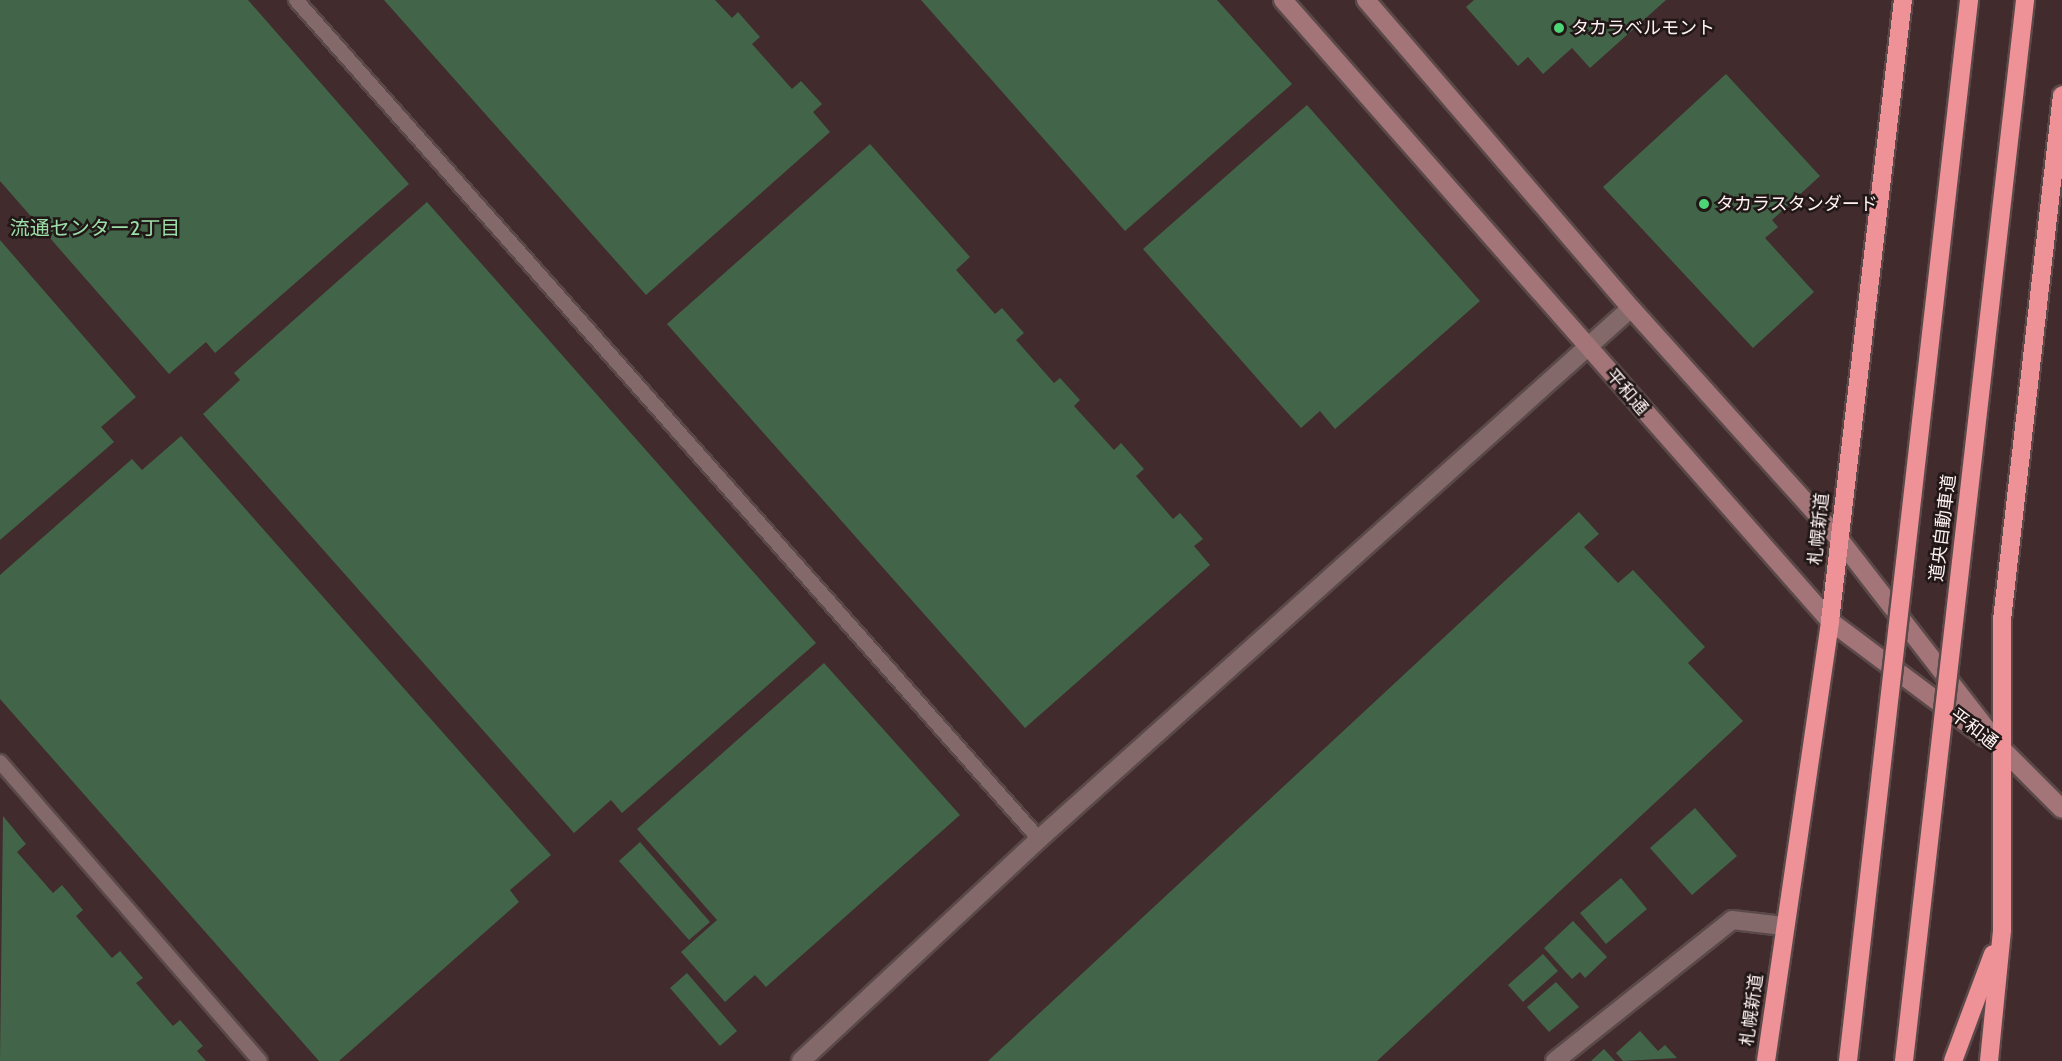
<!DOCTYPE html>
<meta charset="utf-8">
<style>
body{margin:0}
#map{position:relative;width:2062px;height:1061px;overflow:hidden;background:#412b2c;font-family:Cabin,"Noto Sans JP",sans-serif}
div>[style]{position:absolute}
.building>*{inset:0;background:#426549}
.roads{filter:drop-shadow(2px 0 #5b4949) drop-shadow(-2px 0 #5b4949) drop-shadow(0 2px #5b4949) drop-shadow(0 -2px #5b4949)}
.lane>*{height:14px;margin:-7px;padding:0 7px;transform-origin:7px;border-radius:7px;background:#83696a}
.street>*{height:18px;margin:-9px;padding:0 9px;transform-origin:9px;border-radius:9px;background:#83696a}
.secondary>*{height:18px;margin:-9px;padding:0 9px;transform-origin:9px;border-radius:9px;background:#a37578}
.highway>*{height:18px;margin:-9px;padding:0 9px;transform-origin:9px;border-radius:9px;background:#ee9297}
.bridges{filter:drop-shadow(2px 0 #5b4949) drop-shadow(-2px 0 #5b4949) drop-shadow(0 2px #5b4949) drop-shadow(0 -2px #5b4949)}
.highway-bridge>*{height:18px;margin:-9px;padding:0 9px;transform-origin:9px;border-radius:9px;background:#ee9297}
.dots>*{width:16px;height:16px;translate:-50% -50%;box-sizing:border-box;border:3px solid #211717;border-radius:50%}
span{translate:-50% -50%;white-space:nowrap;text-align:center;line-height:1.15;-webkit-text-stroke:5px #211717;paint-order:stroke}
.poi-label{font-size:18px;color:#fef2f2}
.left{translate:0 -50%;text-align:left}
.street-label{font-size:18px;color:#fef2f2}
.neighbourhood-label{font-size:20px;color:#9bdea8}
</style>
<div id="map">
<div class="building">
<i style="clip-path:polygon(0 0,248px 0,409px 184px,215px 353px,206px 342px,169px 374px,0 181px)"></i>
<i style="clip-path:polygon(384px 0,715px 0,732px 18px,738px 12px,760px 37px,752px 44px,792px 89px,801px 81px,822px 104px,813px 112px,830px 132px,646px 295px)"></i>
<i style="clip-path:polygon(921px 0,1217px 0,1292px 84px,1125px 231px)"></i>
<i style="clip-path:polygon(1474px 0,1666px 0,1590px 68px,1572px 48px,1543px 74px,1528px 57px,1518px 66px,1466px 7px)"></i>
<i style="clip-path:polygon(1726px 74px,1820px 176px,1772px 220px,1778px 227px,1765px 238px,1814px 292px,1753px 348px,1603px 187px)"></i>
<i style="clip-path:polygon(1307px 105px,1480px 301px,1335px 429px,1320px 411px,1301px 428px,1143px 249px)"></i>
<i style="clip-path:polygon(870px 144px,970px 257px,956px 270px,995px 314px,1002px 308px,1024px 333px,1016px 340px,1054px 383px,1060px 378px,1080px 400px,1074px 406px,1114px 450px,1121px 443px,1144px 469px,1136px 476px,1173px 519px,1180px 513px,1203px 539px,1194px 546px,1210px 565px,1025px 728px,667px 324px)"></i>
<i style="clip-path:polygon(427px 202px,816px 643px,622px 813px,611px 800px,574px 833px,203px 414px,240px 380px,234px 373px)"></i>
<i style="clip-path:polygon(0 240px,136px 397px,101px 427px,114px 442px,0 540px)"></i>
<i style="clip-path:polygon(181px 436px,551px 855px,510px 890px,519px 902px,339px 1061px,319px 1061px,0 699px,0 575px,132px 459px,142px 470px)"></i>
<i style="clip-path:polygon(1579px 512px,1599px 534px,1584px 547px,1618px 583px,1633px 570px,1705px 647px,1688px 663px,1743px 721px,1377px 1061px,988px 1061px)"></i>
<i style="clip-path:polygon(824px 663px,960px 815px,766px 987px,755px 975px,725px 1002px,681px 952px,717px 920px,637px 829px)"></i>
<i style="clip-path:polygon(1695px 808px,1737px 856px,1692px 895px,1650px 848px)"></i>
<i style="clip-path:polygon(3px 816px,26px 844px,17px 852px,53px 893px,62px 885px,83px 910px,76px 916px,112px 958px,120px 951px,143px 978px,136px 983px,173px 1026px,180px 1020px,203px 1046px,197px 1051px,206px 1061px,0 1061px)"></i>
<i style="clip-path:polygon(640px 842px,710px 922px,689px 940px,619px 861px)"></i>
<i style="clip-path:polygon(1621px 878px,1647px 909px,1606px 944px,1580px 913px)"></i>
<i style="clip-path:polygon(1573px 921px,1607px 957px,1585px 978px,1580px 972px,1572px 979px,1544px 948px)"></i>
<i style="clip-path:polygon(1543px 954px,1558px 971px,1523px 1002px,1508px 985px)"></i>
<i style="clip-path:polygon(687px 973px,737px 1031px,720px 1046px,670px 988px)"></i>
<i style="clip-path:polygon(1556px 982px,1579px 1007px,1549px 1032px,1527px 1007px)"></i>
<i style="clip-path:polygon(1640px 1031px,1658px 1051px,1665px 1045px,1677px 1058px,1623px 1061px,1616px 1053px)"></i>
<i style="clip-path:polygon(1604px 1049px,1615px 1061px,1591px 1061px)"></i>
</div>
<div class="roads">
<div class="lane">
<i style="left:296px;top:0;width:1121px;rotate:48.47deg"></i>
<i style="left:0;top:762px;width:396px;rotate:49deg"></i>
</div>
<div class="street">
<i style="left:801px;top:1061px;width:325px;rotate:-43deg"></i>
<i style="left:1039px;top:839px;width:795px;rotate:-41.89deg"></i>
<i style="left:1555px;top:1061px;width:226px;rotate:-38.5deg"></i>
<i style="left:1732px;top:920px;width:52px;rotate:6.6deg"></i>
</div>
<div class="secondary">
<i style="left:1283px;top:0;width:828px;rotate:48.63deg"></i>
<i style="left:1830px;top:621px;width:194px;rotate:36.8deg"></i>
<i style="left:1366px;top:0;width:406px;rotate:49.3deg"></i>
<i style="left:1631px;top:308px;width:312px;rotate:48deg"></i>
<i style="left:1840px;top:540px;width:266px;rotate:52.2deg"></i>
<i style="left:2003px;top:750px;width:83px;rotate:45deg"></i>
</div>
<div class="highway">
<i style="left:1766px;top:1061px;width:445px;rotate:-81.7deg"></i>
<i style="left:1830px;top:621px;width:625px;rotate:-83.3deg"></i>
<i style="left:1953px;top:1061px;width:114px;rotate:-69.5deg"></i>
<i style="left:1989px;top:1061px;width:132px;rotate:-84.3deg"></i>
<i style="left:2002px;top:930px;width:310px;rotate:-90deg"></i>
<i style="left:2002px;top:620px;width:528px;rotate:-83.48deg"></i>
</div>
</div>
<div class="bridges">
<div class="highway-bridge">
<i style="left:1848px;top:1061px;width:1068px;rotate:-83.49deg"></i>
<i style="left:1904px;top:1061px;width:1068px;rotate:-83.49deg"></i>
</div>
</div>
<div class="dots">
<i style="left:1559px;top:28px;background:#4cd676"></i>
<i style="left:1704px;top:204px;background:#4cd676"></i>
</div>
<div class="poi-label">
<span class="left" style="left:1571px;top:28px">タカラベルモント</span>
<span class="left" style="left:1716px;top:204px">タカラスタンダード</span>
</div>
<div class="street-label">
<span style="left:1627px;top:392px;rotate:49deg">平和通</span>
<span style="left:1943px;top:528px;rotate:-83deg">道央自動車道</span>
<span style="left:1819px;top:529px;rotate:-84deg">札幌新道</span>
<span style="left:1974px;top:729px;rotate:37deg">平和通</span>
<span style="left:1752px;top:1010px;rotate:-82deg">札幌新道</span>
</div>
<div class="neighbourhood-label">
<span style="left:95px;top:228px">流通センター2丁目</span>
</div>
</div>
